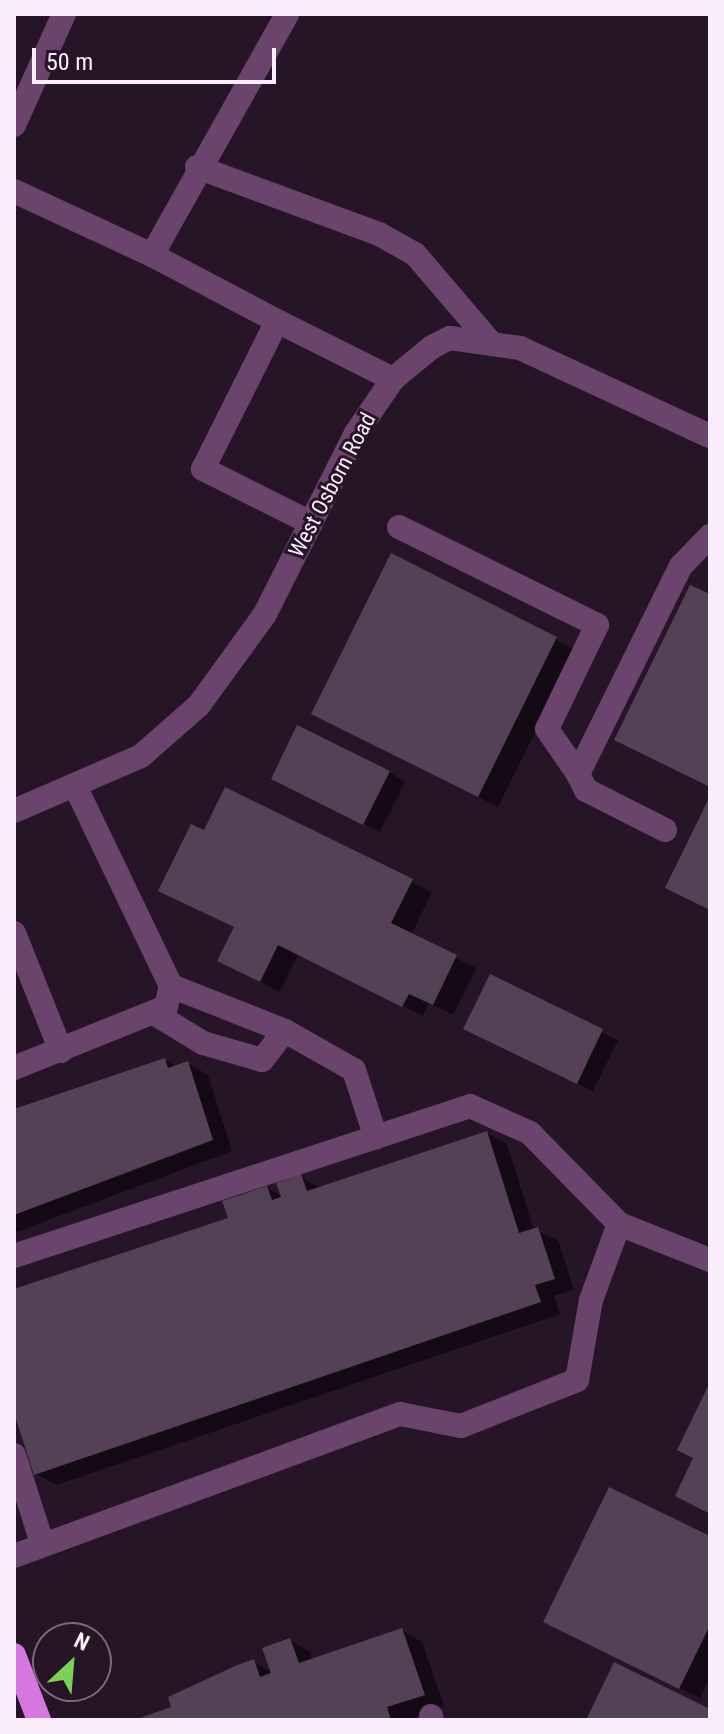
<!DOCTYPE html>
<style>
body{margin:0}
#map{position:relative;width:724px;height:1734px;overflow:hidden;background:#261427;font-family:"Roboto Condensed",sans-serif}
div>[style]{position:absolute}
.shadow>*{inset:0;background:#0007}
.building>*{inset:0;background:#544156}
.minor>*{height:24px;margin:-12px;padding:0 12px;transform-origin:12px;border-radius:12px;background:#6a446d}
.highway>*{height:24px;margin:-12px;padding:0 12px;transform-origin:12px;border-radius:12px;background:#d776e1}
span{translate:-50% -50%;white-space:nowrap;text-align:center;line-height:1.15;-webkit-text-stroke:6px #261427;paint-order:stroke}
.street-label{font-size:22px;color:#faedfb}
.frame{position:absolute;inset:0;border:16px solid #faedfb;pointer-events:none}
.north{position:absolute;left:32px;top:1622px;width:80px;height:80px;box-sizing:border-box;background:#261427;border:2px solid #7b6b7c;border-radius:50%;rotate:26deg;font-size:22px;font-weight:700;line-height:32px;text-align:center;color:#faedfb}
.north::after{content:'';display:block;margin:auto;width:28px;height:36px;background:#7bd156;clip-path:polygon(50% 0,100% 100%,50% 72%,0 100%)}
.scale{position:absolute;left:32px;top:48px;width:244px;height:36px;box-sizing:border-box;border:4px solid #faedfb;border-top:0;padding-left:10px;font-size:24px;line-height:28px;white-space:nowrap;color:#faedfb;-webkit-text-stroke:6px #261427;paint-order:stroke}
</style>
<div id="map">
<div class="shadow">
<i style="clip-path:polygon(392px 556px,576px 650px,498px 807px,334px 724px)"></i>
<i style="clip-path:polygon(389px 772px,405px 782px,380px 832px,289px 788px)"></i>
<i style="clip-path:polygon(226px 790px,432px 892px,411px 935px,476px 968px,453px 1015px,429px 1003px,423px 1016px,298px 955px,280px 992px,220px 961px,236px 928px,181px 901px)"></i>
<i style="clip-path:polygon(491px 977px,618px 1040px,593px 1091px,482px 1037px)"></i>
<i style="clip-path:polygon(165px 1060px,177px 1067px,188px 1063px,208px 1075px,232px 1151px,14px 1233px,14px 1111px)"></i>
<i style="clip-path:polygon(487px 1133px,507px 1144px,534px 1230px,558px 1240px,574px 1290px,554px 1296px,560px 1314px,56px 1485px,36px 1474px,14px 1406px,14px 1291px,230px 1219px,267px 1188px,283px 1197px,300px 1177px,321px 1188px)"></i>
<i style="clip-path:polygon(710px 1539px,710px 1677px,700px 1698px,566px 1633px)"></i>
<i style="clip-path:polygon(401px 1630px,422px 1642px,444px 1706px,407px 1720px,140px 1720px,174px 1708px,254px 1662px,273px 1673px,290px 1640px,310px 1652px,313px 1661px)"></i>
</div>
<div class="building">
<i style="clip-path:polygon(391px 553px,557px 637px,478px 797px,311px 714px)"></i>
<i style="clip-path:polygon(690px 585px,710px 594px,710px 787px,614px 740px)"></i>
<i style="clip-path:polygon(297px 725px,390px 771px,363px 825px,271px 779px)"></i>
<i style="clip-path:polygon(225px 787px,413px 879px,391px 923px,457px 955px,433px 1005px,409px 994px,402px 1007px,278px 945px,260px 982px,217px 961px,234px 927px,158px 891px,191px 824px,204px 830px)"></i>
<i style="clip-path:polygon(710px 796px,710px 910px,665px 888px)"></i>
<i style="clip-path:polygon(490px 974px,603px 1029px,577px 1084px,463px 1029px)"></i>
<i style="clip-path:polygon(165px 1058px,168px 1068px,188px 1061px,213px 1140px,14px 1215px,14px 1109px)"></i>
<i style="clip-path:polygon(487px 1131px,519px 1233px,538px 1227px,555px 1279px,535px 1285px,541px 1302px,34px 1475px,14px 1413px,14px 1289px,228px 1218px,222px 1201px,267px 1186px,272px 1200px,281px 1197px,276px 1183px,301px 1174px,307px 1191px)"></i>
<i style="clip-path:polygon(710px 1382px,710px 1514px,675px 1496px,693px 1458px,677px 1450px)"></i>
<i style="clip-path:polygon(609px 1487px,710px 1536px,710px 1625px,679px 1689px,543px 1622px)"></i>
<i style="clip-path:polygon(402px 1628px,425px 1695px,387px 1707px,391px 1720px,135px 1720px,171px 1707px,168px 1697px,235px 1666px,254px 1659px,260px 1677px,271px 1673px,262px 1648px,290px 1638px,299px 1663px)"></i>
<i style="clip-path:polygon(614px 1662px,710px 1709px,710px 1720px,586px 1720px)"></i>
</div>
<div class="minor">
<i style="left:14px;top:125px;width:122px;rotate:-65.8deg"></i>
<i style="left:197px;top:167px;width:194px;rotate:20.2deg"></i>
<i style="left:379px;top:234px;width:41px;rotate:29.1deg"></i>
<i style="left:415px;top:254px;width:118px;rotate:49.5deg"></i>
<i style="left:14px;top:191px;width:152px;rotate:24.9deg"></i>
<i style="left:277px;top:321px;width:141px;rotate:-152.2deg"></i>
<i style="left:152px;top:255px;width:276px;rotate:-60.7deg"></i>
<i style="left:311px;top:523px;width:121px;rotate:-153.4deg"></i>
<i style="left:203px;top:469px;width:165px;rotate:-63.4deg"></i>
<i style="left:277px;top:321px;width:130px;rotate:26.6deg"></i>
<i style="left:399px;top:527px;width:221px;rotate:26.3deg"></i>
<i style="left:597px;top:625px;width:115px;rotate:115.7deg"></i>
<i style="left:547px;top:729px;width:55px;rotate:55.4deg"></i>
<i style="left:14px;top:811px;width:138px;rotate:-23.4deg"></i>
<i style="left:141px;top:756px;width:77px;rotate:-41.3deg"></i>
<i style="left:199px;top:705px;width:112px;rotate:-54deg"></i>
<i style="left:265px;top:614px;width:203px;rotate:-63.3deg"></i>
<i style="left:356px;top:433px;width:65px;rotate:-55.6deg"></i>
<i style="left:393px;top:379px;width:50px;rotate:-39.4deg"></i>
<i style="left:432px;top:347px;width:20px;rotate:-27deg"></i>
<i style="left:450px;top:338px;width:71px;rotate:8.1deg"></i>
<i style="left:520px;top:348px;width:209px;rotate:24.9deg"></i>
<i style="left:665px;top:830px;width:89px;rotate:-153.1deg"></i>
<i style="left:586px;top:790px;width:18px;rotate:-117deg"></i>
<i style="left:578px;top:774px;width:232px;rotate:-63.7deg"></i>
<i style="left:681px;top:566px;width:42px;rotate:-46deg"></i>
<i style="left:14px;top:933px;width:127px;rotate:68.3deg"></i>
<i style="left:171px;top:986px;width:123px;rotate:21.5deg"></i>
<i style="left:285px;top:1031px;width:79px;rotate:29.5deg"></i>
<i style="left:354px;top:1070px;width:71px;rotate:72.1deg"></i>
<i style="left:157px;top:1015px;width:54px;rotate:31.3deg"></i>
<i style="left:203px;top:1043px;width:61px;rotate:16.1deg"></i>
<i style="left:262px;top:1060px;width:37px;rotate:-52deg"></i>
<i style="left:14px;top:1068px;width:164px;rotate:-21.9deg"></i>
<i style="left:166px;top:1007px;width:22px;rotate:-77deg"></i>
<i style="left:171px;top:986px;width:220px;rotate:-115.6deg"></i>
<i style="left:14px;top:1256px;width:480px;rotate:-18.2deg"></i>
<i style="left:470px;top:1106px;width:66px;rotate:24.2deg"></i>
<i style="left:530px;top:1133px;width:127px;rotate:45.6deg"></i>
<i style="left:14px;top:1455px;width:92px;rotate:72.3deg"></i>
<i style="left:14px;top:1556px;width:411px;rotate:-20.2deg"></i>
<i style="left:400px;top:1414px;width:62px;rotate:11.1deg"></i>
<i style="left:461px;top:1426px;width:125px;rotate:-21.6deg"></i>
<i style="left:577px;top:1380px;width:81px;rotate:-80.1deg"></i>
<i style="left:591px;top:1300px;width:81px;rotate:-69.8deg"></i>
<i style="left:619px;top:1224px;width:98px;rotate:21.6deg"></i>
<i style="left:431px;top:1716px;width:4px;rotate:76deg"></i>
</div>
<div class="highway">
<i style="left:14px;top:1655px;width:70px;rotate:69deg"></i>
</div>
<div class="street-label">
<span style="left:332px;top:485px;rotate:-62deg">West Osborn Road</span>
</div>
<div class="frame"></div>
<div class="north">N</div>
<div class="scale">50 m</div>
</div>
